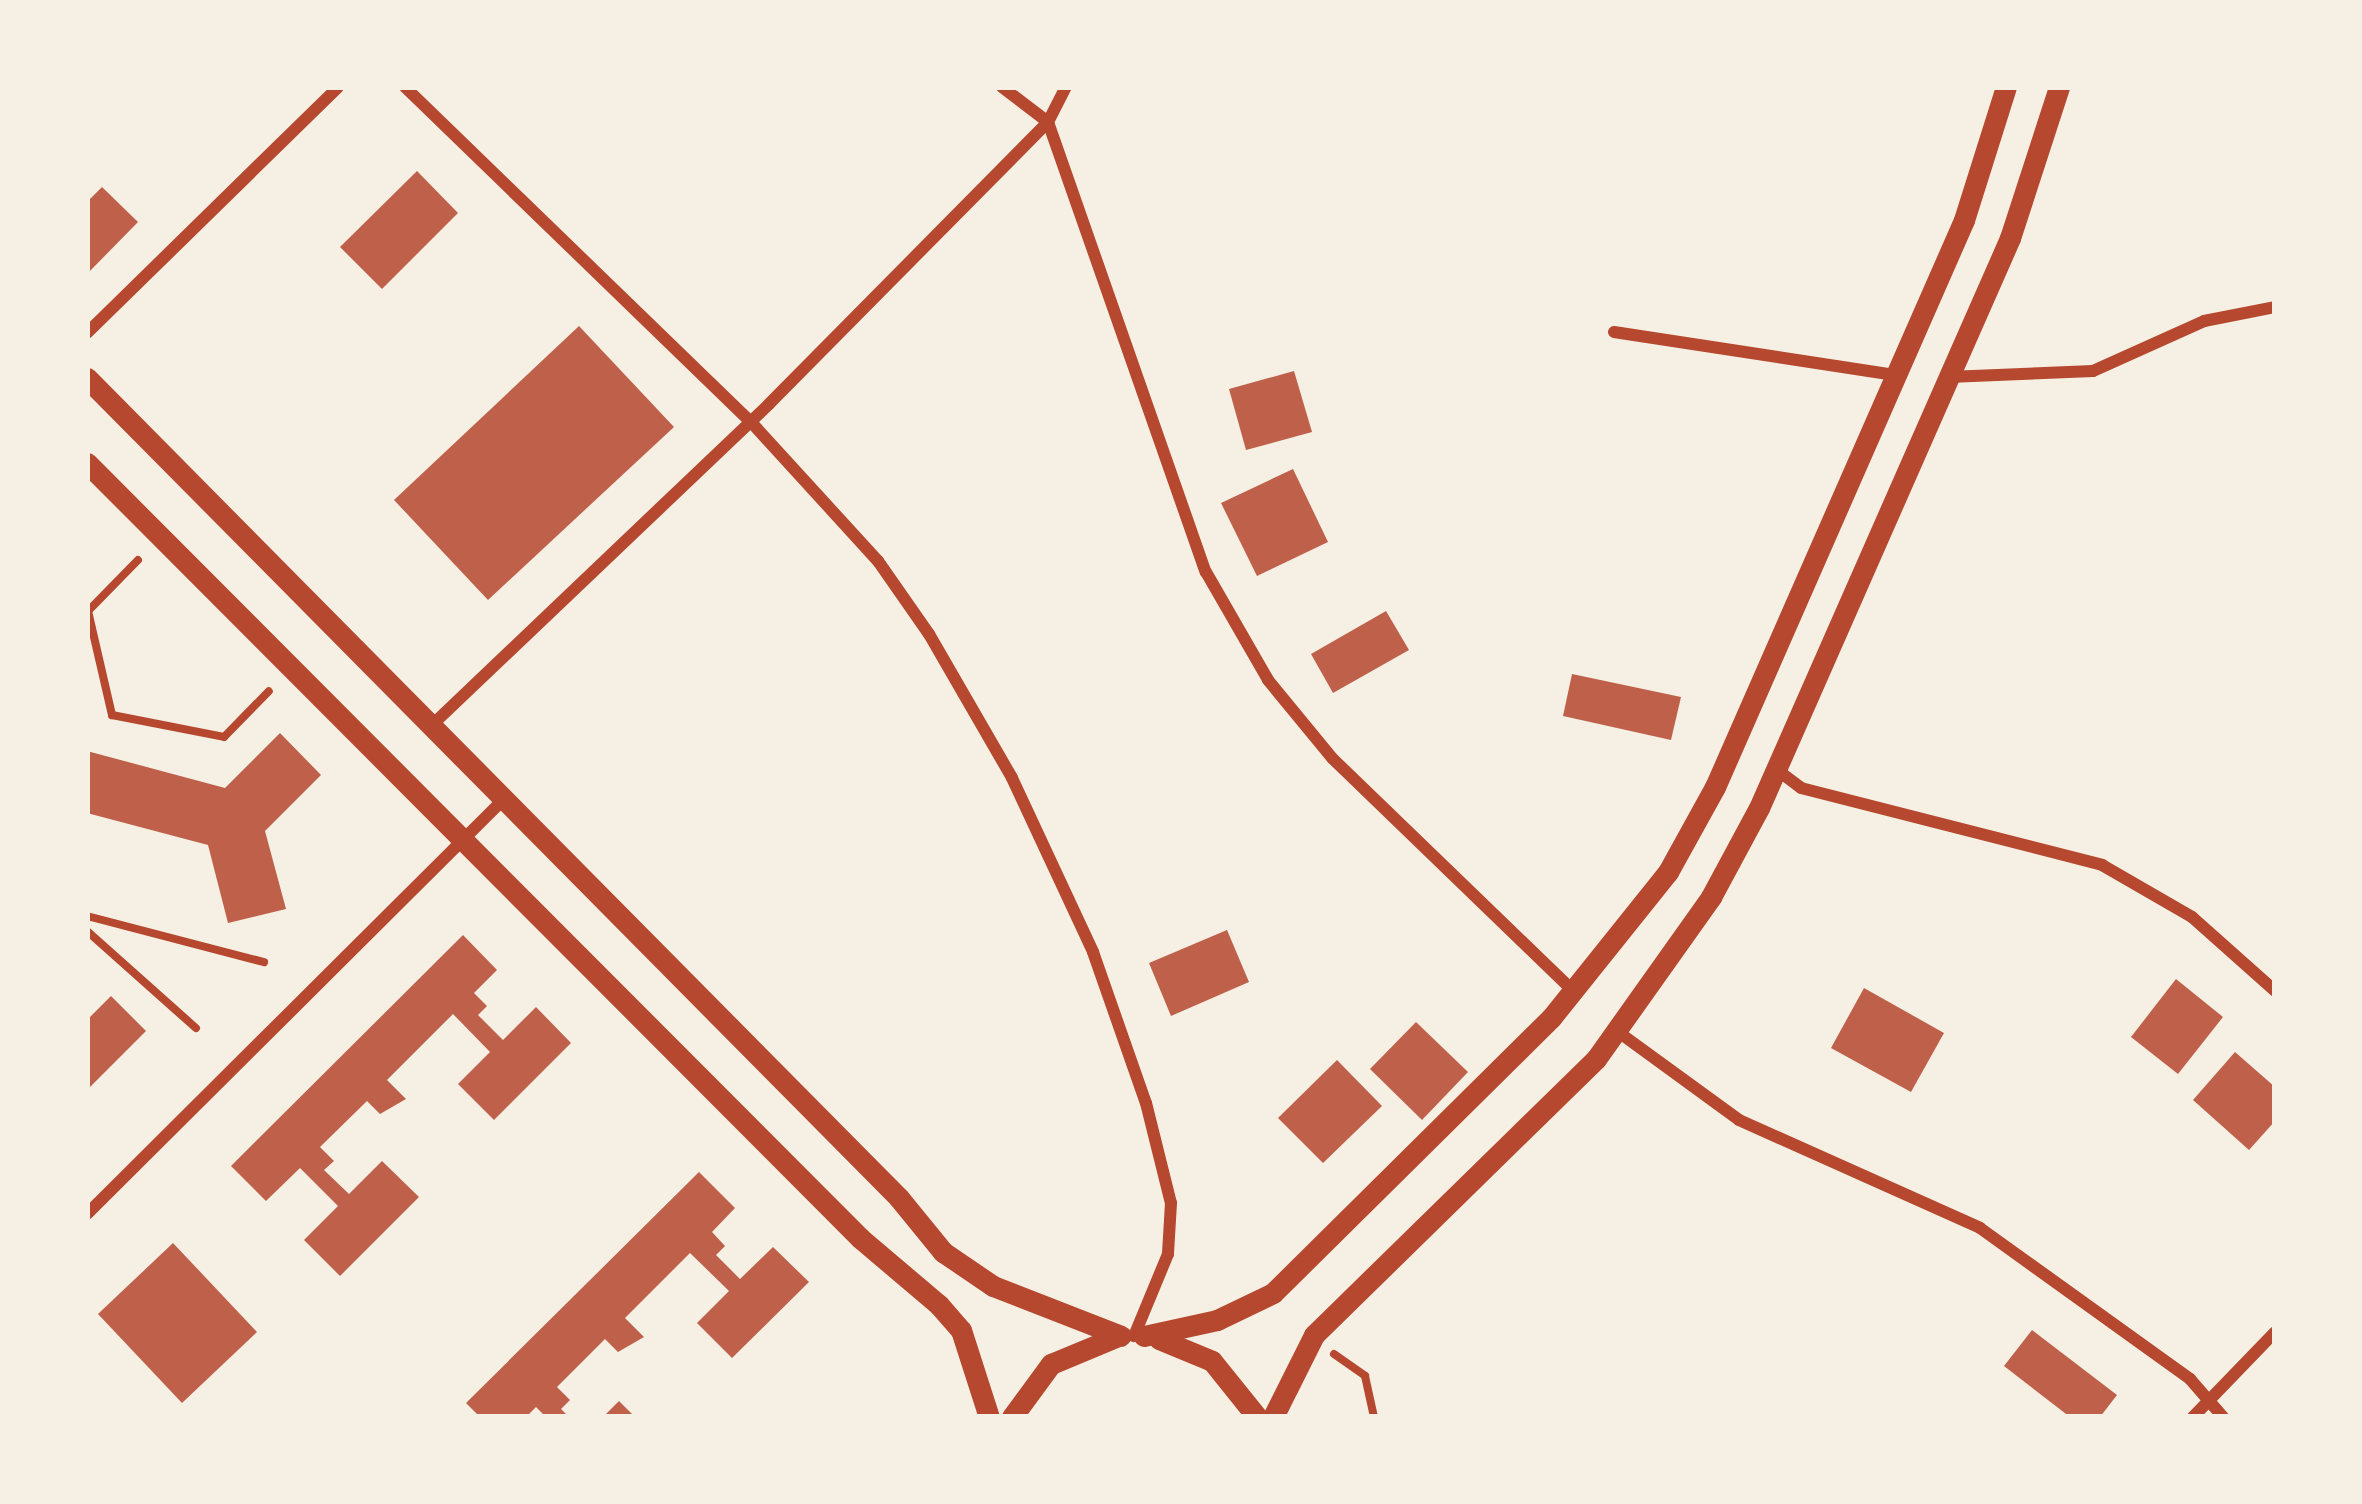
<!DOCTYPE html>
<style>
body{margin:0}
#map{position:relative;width:2362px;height:1504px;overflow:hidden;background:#f6efe4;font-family:"Fira Sans Condensed",sans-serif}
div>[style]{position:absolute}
.building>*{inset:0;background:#bf614a}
.path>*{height:8px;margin:-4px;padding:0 4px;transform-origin:4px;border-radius:4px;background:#b5482f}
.minor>*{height:12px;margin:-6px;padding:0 6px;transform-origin:6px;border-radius:6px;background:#b5482f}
.tertiary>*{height:21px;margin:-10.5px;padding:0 10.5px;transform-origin:10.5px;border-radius:10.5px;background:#b5482f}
span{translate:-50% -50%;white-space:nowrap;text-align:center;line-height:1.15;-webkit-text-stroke:12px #f6efe4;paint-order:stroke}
.frame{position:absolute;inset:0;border:90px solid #f6efe4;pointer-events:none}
</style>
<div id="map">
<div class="building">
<i style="clip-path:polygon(417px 171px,458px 213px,382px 289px,340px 247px)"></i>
<i style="clip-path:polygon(102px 187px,138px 222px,87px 274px,87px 202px)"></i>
<i style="clip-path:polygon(579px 326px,674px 427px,488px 600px,394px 500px)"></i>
<i style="clip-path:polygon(1294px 371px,1312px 432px,1246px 450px,1229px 389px)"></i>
<i style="clip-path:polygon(1293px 469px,1328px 542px,1257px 576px,1221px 503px)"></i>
<i style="clip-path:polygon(1386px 611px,1409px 650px,1333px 693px,1311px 654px)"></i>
<i style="clip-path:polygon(1572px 674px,1681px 697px,1671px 740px,1563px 716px)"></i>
<i style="clip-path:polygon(280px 733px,321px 775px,265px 831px,286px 909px,228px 923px,208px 845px,87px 813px,87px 751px,225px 788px)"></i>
<i style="clip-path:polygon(1227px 930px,1249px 982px,1171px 1016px,1149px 963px)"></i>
<i style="clip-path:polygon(463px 935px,497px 970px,474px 993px,487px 1006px,478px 1015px,503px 1040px,536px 1007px,571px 1043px,494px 1120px,458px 1084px,490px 1052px,453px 1014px,387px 1080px,406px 1099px,380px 1114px,367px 1101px,320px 1147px,334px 1161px,324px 1170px,349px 1194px,382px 1161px,419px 1197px,340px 1276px,304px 1240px,338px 1206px,300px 1168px,266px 1201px,231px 1166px)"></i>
<i style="clip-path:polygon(2176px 979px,2223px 1017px,2178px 1074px,2131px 1037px)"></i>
<i style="clip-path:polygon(1864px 988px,1944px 1033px,1911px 1092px,1831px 1048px)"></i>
<i style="clip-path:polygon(111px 996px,146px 1031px,87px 1090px,87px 1020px)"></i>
<i style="clip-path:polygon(1416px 1022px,1468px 1072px,1422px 1120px,1370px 1069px)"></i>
<i style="clip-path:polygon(2235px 1052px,2275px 1087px,2275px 1121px,2249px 1150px,2193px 1100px)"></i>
<i style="clip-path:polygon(1337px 1060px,1382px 1106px,1323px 1163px,1278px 1118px)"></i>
<i style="clip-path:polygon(699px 1172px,735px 1208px,712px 1232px,725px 1246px,716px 1255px,740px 1279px,773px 1247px,809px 1282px,732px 1358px,697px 1323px,729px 1291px,690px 1253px,625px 1318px,644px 1337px,618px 1352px,605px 1339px,557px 1387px,570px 1400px,561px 1409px,569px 1417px,546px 1417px,536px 1407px,526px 1417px,480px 1417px,466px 1403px)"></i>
<i style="clip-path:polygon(173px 1243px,257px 1332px,182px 1403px,98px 1314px)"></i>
<i style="clip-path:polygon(2032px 1330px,2117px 1395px,2100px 1417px,2070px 1417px,2004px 1366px)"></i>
<i style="clip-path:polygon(619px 1401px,635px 1417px,603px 1417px)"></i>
</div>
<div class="path">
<i style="left:138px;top:560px;width:71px;rotate:134.4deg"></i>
<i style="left:88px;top:611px;width:107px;rotate:77deg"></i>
<i style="left:112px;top:715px;width:114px;rotate:11.1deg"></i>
<i style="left:224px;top:737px;width:64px;rotate:-45.6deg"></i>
<i style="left:87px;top:916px;width:183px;rotate:14.6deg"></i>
<i style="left:87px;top:931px;width:146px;rotate:41.7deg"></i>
<i style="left:1334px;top:1354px;width:38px;rotate:35deg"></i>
<i style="left:1365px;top:1376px;width:42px;rotate:77.6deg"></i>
</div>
<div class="minor">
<i style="left:405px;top:87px;width:482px;rotate:44.1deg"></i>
<i style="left:751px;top:422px;width:188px;rotate:47.6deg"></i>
<i style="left:878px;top:561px;width:89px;rotate:55.1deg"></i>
<i style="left:929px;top:634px;width:166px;rotate:60deg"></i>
<i style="left:1012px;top:778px;width:192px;rotate:65deg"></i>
<i style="left:1093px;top:952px;width:160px;rotate:70.7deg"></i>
<i style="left:1146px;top:1103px;width:103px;rotate:76deg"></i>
<i style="left:1171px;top:1203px;width:51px;rotate:93.4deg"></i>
<i style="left:1168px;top:1254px;width:89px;rotate:112.5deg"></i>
<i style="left:1002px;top:87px;width:58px;rotate:37.3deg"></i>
<i style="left:1048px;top:122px;width:477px;rotate:70.7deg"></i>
<i style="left:1206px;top:572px;width:125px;rotate:60.1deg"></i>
<i style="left:1268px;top:680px;width:101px;rotate:50.6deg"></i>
<i style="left:1332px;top:758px;width:337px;rotate:44deg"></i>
<i style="left:1614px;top:332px;width:284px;rotate:8.7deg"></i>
<i style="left:87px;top:333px;width:351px;rotate:-44.4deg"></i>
<i style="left:1948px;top:377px;width:145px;rotate:-2.4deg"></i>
<i style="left:2093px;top:371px;width:122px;rotate:-24.2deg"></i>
<i style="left:2204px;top:321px;width:72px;rotate:-11.2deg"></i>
<i style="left:430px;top:727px;width:468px;rotate:-43.6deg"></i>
<i style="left:769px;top:404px;width:397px;rotate:-45.3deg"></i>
<i style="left:1048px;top:122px;width:39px;rotate:-63deg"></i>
<i style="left:1776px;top:769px;width:31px;rotate:37deg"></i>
<i style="left:1801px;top:788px;width:311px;rotate:14.3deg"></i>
<i style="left:2102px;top:865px;width:104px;rotate:30deg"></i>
<i style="left:2192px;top:917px;width:111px;rotate:41.7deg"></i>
<i style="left:1617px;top:1031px;width:151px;rotate:36.1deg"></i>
<i style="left:1739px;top:1120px;width:264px;rotate:24.1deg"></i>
<i style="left:1980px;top:1228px;width:259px;rotate:35.7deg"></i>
<i style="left:2190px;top:1379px;width:50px;rotate:49deg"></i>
<i style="left:87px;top:1214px;width:585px;rotate:-44.86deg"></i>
<i style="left:2193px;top:1417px;width:118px;rotate:-46deg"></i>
</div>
<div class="tertiary">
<i style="left:87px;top:378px;width:1154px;rotate:45.28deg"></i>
<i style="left:899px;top:1198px;width:70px;rotate:50.8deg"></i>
<i style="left:943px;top:1252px;width:60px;rotate:34.2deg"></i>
<i style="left:993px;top:1286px;width:137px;rotate:21.3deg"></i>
<i style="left:87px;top:463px;width:1095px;rotate:45.07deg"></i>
<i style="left:860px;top:1238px;width:104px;rotate:40.3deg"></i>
<i style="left:939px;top:1305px;width:33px;rotate:49deg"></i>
<i style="left:961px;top:1330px;width:91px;rotate:72.2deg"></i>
<i style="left:1144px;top:1336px;width:75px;rotate:-12.4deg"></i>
<i style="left:1217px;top:1320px;width:62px;rotate:-25.7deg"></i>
<i style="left:1273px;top:1293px;width:391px;rotate:-44.7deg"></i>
<i style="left:1551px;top:1018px;width:187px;rotate:-51.3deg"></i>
<i style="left:1668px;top:872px;width:97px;rotate:-61.1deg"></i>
<i style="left:1715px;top:787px;width:619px;rotate:-66.29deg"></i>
<i style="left:1964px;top:220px;width:139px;rotate:-72.5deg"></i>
<i style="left:1159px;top:1339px;width:57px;rotate:22.5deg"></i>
<i style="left:1212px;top:1361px;width:72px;rotate:51.2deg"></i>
<i style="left:1012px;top:1417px;width:66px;rotate:-53.7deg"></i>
<i style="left:1051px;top:1364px;width:70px;rotate:-22.6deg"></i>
<i style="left:1273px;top:1417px;width:92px;rotate:-63.4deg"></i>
<i style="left:1314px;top:1335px;width:395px;rotate:-44.4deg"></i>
<i style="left:1596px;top:1059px;width:199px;rotate:-54.6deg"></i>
<i style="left:1711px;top:897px;width:101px;rotate:-61.7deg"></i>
<i style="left:1759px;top:808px;width:623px;rotate:-66.23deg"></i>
<i style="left:2010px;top:238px;width:159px;rotate:-72deg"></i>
</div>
<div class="frame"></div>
</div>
